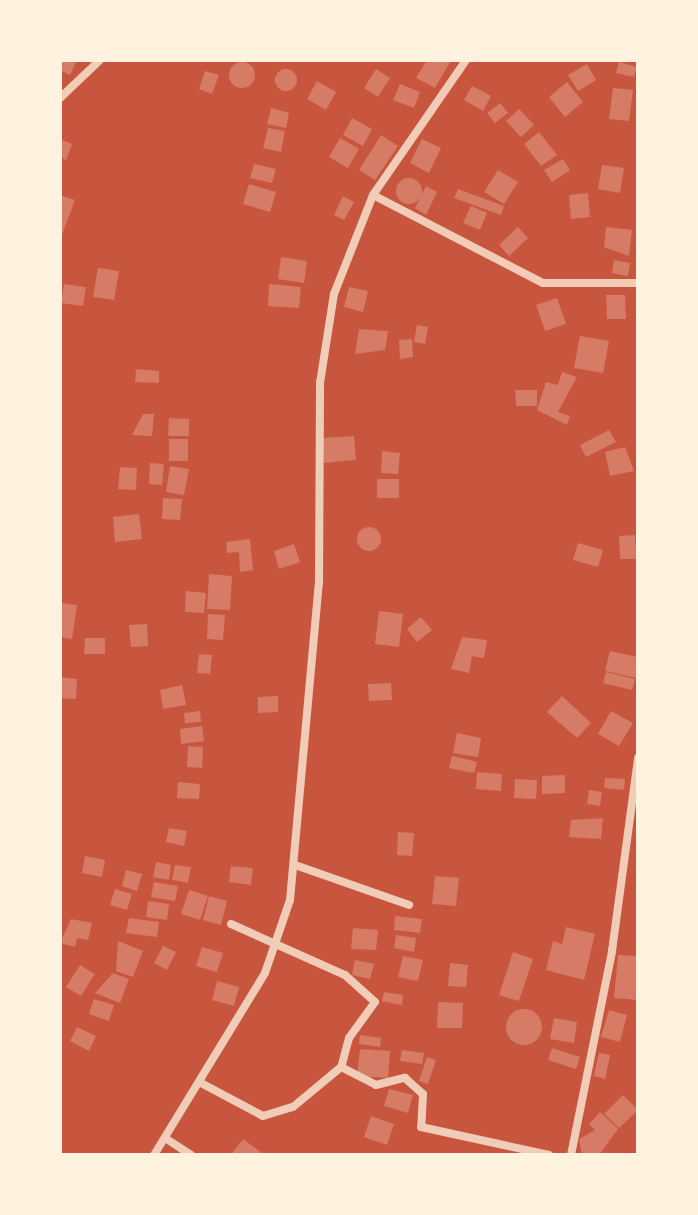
<!DOCTYPE html>
<style>
body{margin:0}
#map{position:relative;width:698px;height:1215px;overflow:hidden;background:#c8553d;font-family:"Space Grotesk",sans-serif}
div>[style]{position:absolute}
.building>*{inset:0;background:#d67c66}
.round{border-radius:50%}
.minor>*{height:8px;margin:-4px;padding:0 4px;transform-origin:4px;border-radius:4px;background:#f1ccb7}
span{translate:-50% -50%;white-space:nowrap;text-align:center;line-height:1.15;-webkit-text-stroke:8px #fff3e0;paint-order:stroke}
.frame{position:absolute;inset:0;border:62px solid #fff3e0;pointer-events:none}
</style>
<div id="map">
<div class="building">
<i style="clip-path:polygon(60px 60px,77px 60px,70px 75px,60px 70px)"></i>
<i style="clip-path:polygon(427px 60px,450px 62px,435px 88px,416px 78px)"></i>
<i class="round" style="left:229px;top:62px;width:26px;height:26px"></i>
<i style="clip-path:polygon(619px 62px,637px 67px,634px 77px,616px 73px)"></i>
<i style="clip-path:polygon(587px 64px,596px 80px,578px 91px,568px 75px)"></i>
<i style="clip-path:polygon(376px 69px,390px 78px,378px 97px,364px 88px)"></i>
<i class="round" style="left:275px;top:69px;width:22px;height:22px"></i>
<i style="clip-path:polygon(205px 71px,219px 75px,212px 94px,199px 89px)"></i>
<i style="clip-path:polygon(317px 81px,336px 92px,326px 110px,307px 99px)"></i>
<i style="clip-path:polygon(567px 82px,583px 102px,565px 117px,549px 97px)"></i>
<i style="clip-path:polygon(400px 84px,420px 92px,414px 108px,393px 100px)"></i>
<i style="clip-path:polygon(472px 86px,491px 96px,483px 111px,464px 100px)"></i>
<i style="clip-path:polygon(613px 88px,633px 90px,629px 121px,609px 119px)"></i>
<i style="clip-path:polygon(500px 103px,508px 113px,495px 123px,487px 113px)"></i>
<i style="clip-path:polygon(271px 108px,289px 113px,286px 128px,267px 124px)"></i>
<i style="clip-path:polygon(519px 109px,534px 125px,521px 137px,506px 121px)"></i>
<i style="clip-path:polygon(352px 118px,372px 129px,363px 146px,343px 135px)"></i>
<i style="clip-path:polygon(268px 128px,285px 131px,281px 152px,263px 148px)"></i>
<i style="clip-path:polygon(539px 132px,557px 155px,541px 166px,524px 144px)"></i>
<i style="clip-path:polygon(381px 135px,398px 146px,375px 180px,359px 170px)"></i>
<i style="clip-path:polygon(340px 138px,359px 149px,348px 168px,329px 157px)"></i>
<i style="clip-path:polygon(60px 139px,72px 144px,66px 160px,60px 157px)"></i>
<i style="clip-path:polygon(422px 139px,441px 148px,429px 173px,410px 163px)"></i>
<i style="clip-path:polygon(563px 159px,570px 170px,552px 182px,544px 170px)"></i>
<i style="clip-path:polygon(254px 164px,276px 169px,272px 183px,250px 178px)"></i>
<i style="clip-path:polygon(602px 165px,624px 168px,620px 193px,598px 189px)"></i>
<i style="clip-path:polygon(498px 170px,518px 182px,504px 204px,484px 192px)"></i>
<i class="round" style="left:396px;top:178px;width:26px;height:26px"></i>
<i style="clip-path:polygon(249px 184px,276px 192px,270px 212px,243px 204px)"></i>
<i style="clip-path:polygon(426px 186px,437px 192px,426px 215px,415px 208px)"></i>
<i style="clip-path:polygon(458px 189px,504px 206px,501px 215px,454px 198px)"></i>
<i style="clip-path:polygon(588px 193px,590px 217px,571px 219px,569px 195px)"></i>
<i style="clip-path:polygon(60px 195px,75px 200px,60px 240px)"></i>
<i style="clip-path:polygon(343px 196px,354px 202px,344px 220px,334px 215px)"></i>
<i style="clip-path:polygon(471px 206px,487px 213px,480px 230px,463px 223px)"></i>
<i style="clip-path:polygon(518px 227px,528px 238px,509px 256px,499px 245px)"></i>
<i style="clip-path:polygon(606px 227px,632px 230px,629px 256px,604px 247px)"></i>
<i style="clip-path:polygon(281px 257px,307px 261px,304px 283px,278px 279px)"></i>
<i style="clip-path:polygon(614px 260px,630px 263px,628px 276px,612px 273px)"></i>
<i style="clip-path:polygon(98px 268px,119px 271px,114px 300px,93px 297px)"></i>
<i style="clip-path:polygon(64px 284px,86px 287px,83px 306px,61px 303px)"></i>
<i style="clip-path:polygon(269px 284px,301px 287px,299px 308px,268px 306px)"></i>
<i style="clip-path:polygon(349px 287px,368px 291px,363px 312px,344px 307px)"></i>
<i style="clip-path:polygon(606px 295px,625px 295px,626px 319px,607px 319px)"></i>
<i style="clip-path:polygon(557px 298px,566px 324px,545px 331px,536px 305px)"></i>
<i style="clip-path:polygon(417px 325px,428px 327px,425px 344px,414px 342px)"></i>
<i style="clip-path:polygon(359px 329px,388px 331px,385px 350px,355px 354px)"></i>
<i style="clip-path:polygon(580px 336px,609px 341px,603px 373px,574px 368px)"></i>
<i style="clip-path:polygon(412px 339px,413px 357px,400px 359px,399px 340px)"></i>
<i style="clip-path:polygon(136px 369px,159px 371px,159px 383px,135px 382px)"></i>
<i style="clip-path:polygon(562px 372px,577px 377px,558px 412px,570px 416px,567px 425px,537px 410px,546px 382px,558px 385px)"></i>
<i style="clip-path:polygon(515px 390px,537px 390px,537px 406px,516px 406px)"></i>
<i style="clip-path:polygon(143px 414px,154px 414px,152px 436px,132px 435px)"></i>
<i style="clip-path:polygon(169px 418px,189px 419px,189px 436px,168px 436px)"></i>
<i style="clip-path:polygon(609px 430px,616px 442px,586px 457px,580px 445px)"></i>
<i style="clip-path:polygon(354px 436px,356px 460px,324px 463px,322px 438px)"></i>
<i style="clip-path:polygon(169px 439px,188px 439px,188px 461px,169px 461px)"></i>
<i style="clip-path:polygon(625px 447px,634px 471px,610px 476px,605px 452px)"></i>
<i style="clip-path:polygon(382px 451px,400px 453px,398px 474px,381px 473px)"></i>
<i style="clip-path:polygon(150px 463px,164px 464px,162px 485px,149px 484px)"></i>
<i style="clip-path:polygon(170px 466px,189px 469px,184px 495px,166px 492px)"></i>
<i style="clip-path:polygon(120px 467px,137px 468px,136px 490px,118px 489px)"></i>
<i style="clip-path:polygon(377px 479px,399px 479px,399px 498px,377px 498px)"></i>
<i style="clip-path:polygon(163px 498px,182px 499px,180px 520px,162px 519px)"></i>
<i style="clip-path:polygon(139px 514px,142px 539px,115px 542px,113px 517px)"></i>
<i class="round" style="left:357px;top:527px;width:24px;height:24px"></i>
<i style="clip-path:polygon(635px 535px,637px 559px,620px 559px,619px 536px)"></i>
<i style="clip-path:polygon(250px 539px,253px 570px,240px 572px,239px 552px,227px 553px,226px 542px)"></i>
<i style="clip-path:polygon(578px 543px,603px 550px,598px 567px,573px 560px)"></i>
<i style="clip-path:polygon(294px 544px,300px 562px,279px 569px,274px 551px)"></i>
<i style="clip-path:polygon(209px 574px,232px 576px,230px 610px,207px 609px)"></i>
<i style="clip-path:polygon(186px 591px,206px 593px,204px 613px,185px 612px)"></i>
<i style="clip-path:polygon(62px 603px,77px 605px,72px 639px,60px 637px)"></i>
<i style="clip-path:polygon(379px 611px,403px 614px,399px 647px,375px 644px)"></i>
<i style="clip-path:polygon(208px 614px,225px 615px,223px 640px,207px 639px)"></i>
<i style="clip-path:polygon(421px 617px,432px 630px,417px 642px,407px 629px)"></i>
<i style="clip-path:polygon(147px 624px,148px 646px,131px 647px,129px 625px)"></i>
<i style="clip-path:polygon(462px 637px,487px 640px,484px 658px,472px 656px,469px 673px,451px 669px)"></i>
<i style="clip-path:polygon(85px 638px,105px 638px,105px 654px,84px 654px)"></i>
<i style="clip-path:polygon(610px 651px,638px 657px,636px 678px,605px 671px)"></i>
<i style="clip-path:polygon(199px 654px,212px 655px,210px 674px,197px 673px)"></i>
<i style="clip-path:polygon(606px 672px,635px 679px,632px 690px,603px 683px)"></i>
<i style="clip-path:polygon(60px 677px,77px 679px,76px 699px,60px 698px)"></i>
<i style="clip-path:polygon(391px 683px,392px 700px,369px 701px,368px 684px)"></i>
<i style="clip-path:polygon(182px 685px,186px 705px,163px 709px,160px 690px)"></i>
<i style="clip-path:polygon(278px 696px,278px 712px,258px 713px,258px 697px)"></i>
<i style="clip-path:polygon(562px 696px,591px 723px,577px 738px,547px 712px)"></i>
<i style="clip-path:polygon(200px 711px,201px 722px,185px 723px,184px 713px)"></i>
<i style="clip-path:polygon(611px 711px,633px 723px,619px 746px,598px 734px)"></i>
<i style="clip-path:polygon(202px 726px,204px 741px,181px 744px,180px 729px)"></i>
<i style="clip-path:polygon(457px 733px,481px 738px,478px 757px,453px 753px)"></i>
<i style="clip-path:polygon(188px 746px,203px 747px,202px 768px,187px 767px)"></i>
<i style="clip-path:polygon(452px 756px,477px 762px,474px 773px,449px 768px)"></i>
<i style="clip-path:polygon(477px 772px,502px 774px,501px 791px,476px 789px)"></i>
<i style="clip-path:polygon(565px 775px,565px 793px,542px 794px,542px 776px)"></i>
<i style="clip-path:polygon(605px 778px,625px 779px,624px 790px,604px 788px)"></i>
<i style="clip-path:polygon(515px 779px,537px 780px,536px 799px,514px 798px)"></i>
<i style="clip-path:polygon(178px 782px,200px 784px,199px 799px,177px 798px)"></i>
<i style="clip-path:polygon(589px 790px,602px 792px,600px 806px,587px 804px)"></i>
<i style="clip-path:polygon(603px 818px,601px 839px,569px 837px,571px 820px)"></i>
<i style="clip-path:polygon(169px 828px,187px 831px,184px 846px,166px 842px)"></i>
<i style="clip-path:polygon(398px 832px,414px 833px,412px 856px,397px 855px)"></i>
<i style="clip-path:polygon(85px 856px,105px 860px,102px 877px,82px 873px)"></i>
<i style="clip-path:polygon(156px 862px,171px 865px,169px 880px,153px 877px)"></i>
<i style="clip-path:polygon(175px 865px,191px 867px,188px 883px,172px 880px)"></i>
<i style="clip-path:polygon(231px 866px,253px 868px,251px 885px,229px 882px)"></i>
<i style="clip-path:polygon(126px 870px,142px 874px,137px 891px,122px 886px)"></i>
<i style="clip-path:polygon(435px 876px,459px 878px,456px 906px,432px 904px)"></i>
<i style="clip-path:polygon(154px 882px,178px 886px,175px 901px,151px 897px)"></i>
<i style="clip-path:polygon(115px 889px,132px 894px,127px 910px,110px 905px)"></i>
<i style="clip-path:polygon(189px 890px,208px 896px,200px 920px,181px 914px)"></i>
<i style="clip-path:polygon(209px 896px,227px 901px,221px 925px,203px 920px)"></i>
<i style="clip-path:polygon(148px 901px,169px 904px,167px 920px,146px 917px)"></i>
<i style="clip-path:polygon(395px 916px,422px 919px,420px 933px,394px 930px)"></i>
<i style="clip-path:polygon(129px 918px,159px 922px,157px 937px,126px 933px)"></i>
<i style="clip-path:polygon(71px 919px,92px 923px,88px 940px,77px 938px,75px 947px,60px 943px)"></i>
<i style="clip-path:polygon(566px 927px,595px 934px,584px 980px,546px 970px,553px 941px,562px 944px)"></i>
<i style="clip-path:polygon(353px 928px,378px 930px,376px 950px,351px 949px)"></i>
<i style="clip-path:polygon(396px 935px,416px 938px,414px 952px,394px 948px)"></i>
<i style="clip-path:polygon(118px 941px,143px 951px,133px 977px,116px 971px)"></i>
<i style="clip-path:polygon(163px 946px,176px 952px,167px 970px,154px 963px)"></i>
<i style="clip-path:polygon(202px 947px,223px 953px,217px 972px,196px 966px)"></i>
<i style="clip-path:polygon(513px 952px,533px 959px,519px 1001px,499px 995px)"></i>
<i style="clip-path:polygon(618px 955px,638px 956px,638px 1000px,614px 998px)"></i>
<i style="clip-path:polygon(403px 956px,423px 960px,418px 981px,398px 977px)"></i>
<i style="clip-path:polygon(355px 960px,374px 964px,370px 979px,352px 975px)"></i>
<i style="clip-path:polygon(450px 963px,468px 965px,466px 987px,448px 986px)"></i>
<i style="clip-path:polygon(80px 965px,95px 974px,81px 996px,66px 987px)"></i>
<i style="clip-path:polygon(113px 973px,129px 979px,120px 1003px,95px 993px)"></i>
<i style="clip-path:polygon(217px 981px,239px 987px,234px 1006px,212px 1000px)"></i>
<i style="clip-path:polygon(384px 992px,403px 995px,402px 1005px,382px 1001px)"></i>
<i style="clip-path:polygon(94px 999px,114px 1005px,109px 1021px,89px 1014px)"></i>
<i style="clip-path:polygon(438px 1002px,463px 1003px,462px 1028px,437px 1028px)"></i>
<i class="round" style="left:506px;top:1009px;width:36px;height:36px"></i>
<i style="clip-path:polygon(609px 1010px,627px 1015px,620px 1042px,601px 1037px)"></i>
<i style="clip-path:polygon(554px 1018px,577px 1022px,574px 1043px,550px 1039px)"></i>
<i style="clip-path:polygon(77px 1027px,96px 1036px,89px 1051px,70px 1041px)"></i>
<i style="clip-path:polygon(360px 1035px,381px 1038px,380px 1047px,359px 1044px)"></i>
<i style="clip-path:polygon(552px 1048px,580px 1057px,576px 1069px,548px 1060px)"></i>
<i style="clip-path:polygon(360px 1049px,390px 1051px,388px 1078px,357px 1076px)"></i>
<i style="clip-path:polygon(402px 1050px,424px 1053px,422px 1064px,400px 1061px)"></i>
<i style="clip-path:polygon(599px 1053px,610px 1055px,605px 1079px,594px 1076px)"></i>
<i style="clip-path:polygon(427px 1057px,436px 1060px,428px 1084px,419px 1081px)"></i>
<i style="clip-path:polygon(389px 1089px,413px 1095px,408px 1113px,384px 1106px)"></i>
<i style="clip-path:polygon(623px 1095px,638px 1110px,619px 1128px,604px 1114px)"></i>
<i style="clip-path:polygon(600px 1112px,618px 1129px,599px 1155px,582px 1155px,579px 1139px,595px 1130px,589px 1124px)"></i>
<i style="clip-path:polygon(371px 1116px,394px 1124px,387px 1145px,364px 1137px)"></i>
<i style="clip-path:polygon(243px 1139px,262px 1153px,261px 1155px,231px 1155px)"></i>
</div>
<div class="minor">
<i style="left:60px;top:98px;width:55px;rotate:-43.5deg"></i>
<i style="left:373px;top:195px;width:191px;rotate:27.4deg"></i>
<i style="left:543px;top:283px;width:95px"></i>
<i style="left:295px;top:865px;width:121px;rotate:19.3deg"></i>
<i style="left:231px;top:924px;width:125px;rotate:24.1deg"></i>
<i style="left:345px;top:975px;width:40px;rotate:42deg"></i>
<i style="left:375px;top:1002px;width:44px;rotate:125.8deg"></i>
<i style="left:349px;top:1038px;width:30px;rotate:105deg"></i>
<i style="left:201px;top:1083px;width:70px;rotate:28deg"></i>
<i style="left:263px;top:1116px;width:31px;rotate:-17deg"></i>
<i style="left:293px;top:1107px;width:62px;rotate:-39.8deg"></i>
<i style="left:341px;top:1067px;width:39px;rotate:27deg"></i>
<i style="left:376px;top:1085px;width:30px;rotate:-14deg"></i>
<i style="left:405px;top:1078px;width:24px;rotate:42deg"></i>
<i style="left:423px;top:1094px;width:33px;rotate:93deg"></i>
<i style="left:421px;top:1127px;width:131px;rotate:12.3deg"></i>
<i style="left:165px;top:1138px;width:31px;rotate:33deg"></i>
<i style="left:154px;top:1155px;width:213px;rotate:-58.6deg"></i>
<i style="left:265px;top:973px;width:77px;rotate:-71.1deg"></i>
<i style="left:290px;top:900px;width:318px;rotate:-84.8deg"></i>
<i style="left:319px;top:583px;width:200px;rotate:-89.7deg"></i>
<i style="left:320px;top:383px;width:90px;rotate:-81.1deg"></i>
<i style="left:334px;top:294px;width:106px;rotate:-68.5deg"></i>
<i style="left:373px;top:195px;width:164px;rotate:-55.4deg"></i>
<i style="left:571px;top:1155px;width:208px;rotate:-78.6deg"></i>
<i style="left:612px;top:951px;width:195px;rotate:-82.3deg"></i>
</div>
<div class="frame"></div>
</div>
